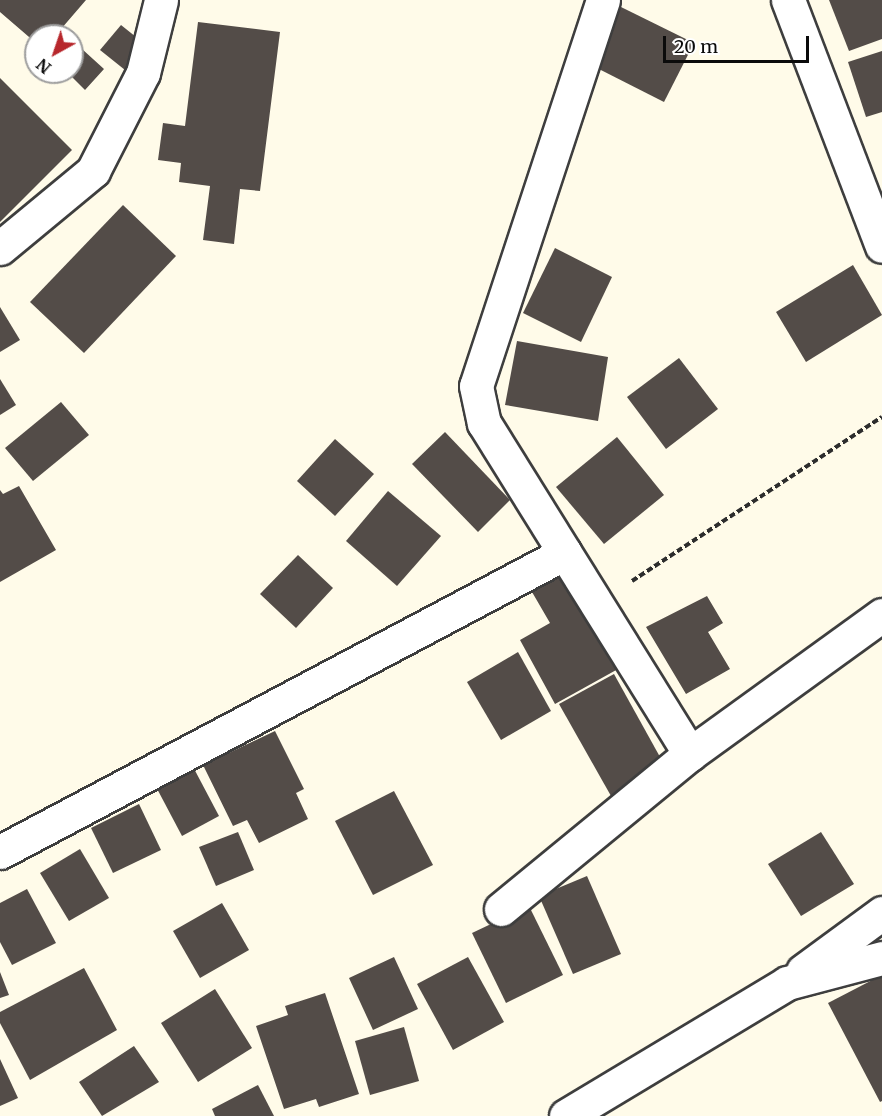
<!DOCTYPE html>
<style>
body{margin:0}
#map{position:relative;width:882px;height:1116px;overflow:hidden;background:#fffbe9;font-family:Merriweather,serif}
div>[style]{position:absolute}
.building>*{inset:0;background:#534c48}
.path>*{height:4px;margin-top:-2px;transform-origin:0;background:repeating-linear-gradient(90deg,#2d2d2d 0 6px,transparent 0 9px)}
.roads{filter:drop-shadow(2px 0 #3e3e3e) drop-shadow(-2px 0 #3e3e3e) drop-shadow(0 2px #3e3e3e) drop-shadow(0 -2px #3e3e3e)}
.minor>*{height:33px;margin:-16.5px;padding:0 16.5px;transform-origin:16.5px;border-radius:16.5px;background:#fff}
span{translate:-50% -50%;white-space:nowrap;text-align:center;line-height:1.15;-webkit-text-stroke:6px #fff;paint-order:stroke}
.north{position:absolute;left:24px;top:24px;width:60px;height:60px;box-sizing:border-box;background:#fff;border:2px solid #9d9d9d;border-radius:50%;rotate:220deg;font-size:16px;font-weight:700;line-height:24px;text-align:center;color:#0b0b0b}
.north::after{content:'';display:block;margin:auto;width:21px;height:27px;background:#b7272c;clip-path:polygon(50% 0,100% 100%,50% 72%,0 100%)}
.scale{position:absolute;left:663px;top:36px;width:146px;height:27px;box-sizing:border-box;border:3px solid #0b0b0b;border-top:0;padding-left:8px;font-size:18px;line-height:21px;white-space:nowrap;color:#0b0b0b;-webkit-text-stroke:4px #fff;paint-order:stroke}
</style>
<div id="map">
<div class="building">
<i style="clip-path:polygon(0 0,86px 0,55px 36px,36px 36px,36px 43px,0 12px)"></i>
<i style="clip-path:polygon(829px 0,882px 0,882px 39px,849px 51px)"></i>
<i style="clip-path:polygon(621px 7px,694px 43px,664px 102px,591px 65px)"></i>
<i style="clip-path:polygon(198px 22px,280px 32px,260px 191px,240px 189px,234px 244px,203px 240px,210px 186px,179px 182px,181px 163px,158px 160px,163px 123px,185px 126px)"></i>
<i style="clip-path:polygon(121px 25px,146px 45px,125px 70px,100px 50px)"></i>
<i style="clip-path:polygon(82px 49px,104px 69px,85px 90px,67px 72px,72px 72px,72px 60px)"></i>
<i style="clip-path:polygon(882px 51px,882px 112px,866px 117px,848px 62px)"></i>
<i style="clip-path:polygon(0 78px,72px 150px,0 222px)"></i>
<i style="clip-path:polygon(123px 205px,176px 256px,84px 353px,30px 302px)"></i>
<i style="clip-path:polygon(555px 248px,612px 277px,581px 342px,523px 313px)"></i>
<i style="clip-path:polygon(853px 265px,882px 315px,806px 362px,776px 312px)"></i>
<i style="clip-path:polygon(0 307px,20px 340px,0 352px)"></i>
<i style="clip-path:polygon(517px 341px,608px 357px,598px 421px,505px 405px)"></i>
<i style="clip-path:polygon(679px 358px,718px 409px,666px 449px,627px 397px)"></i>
<i style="clip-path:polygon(0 379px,16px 405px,0 415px)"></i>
<i style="clip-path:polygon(61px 402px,89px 435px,33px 481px,5px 448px)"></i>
<i style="clip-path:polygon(445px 432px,510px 500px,478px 532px,412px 464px)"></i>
<i style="clip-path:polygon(617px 437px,664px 495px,604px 544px,556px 487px)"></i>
<i style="clip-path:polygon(335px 439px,374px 474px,335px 516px,297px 481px)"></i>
<i style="clip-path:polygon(19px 486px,56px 550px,0 582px,0 490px,3px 494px)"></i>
<i style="clip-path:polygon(388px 491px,441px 536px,397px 586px,346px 541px)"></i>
<i style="clip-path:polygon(298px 555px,333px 588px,296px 628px,260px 594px)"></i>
<i style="clip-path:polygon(562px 575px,618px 669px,555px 704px,520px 640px,550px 623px,532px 592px)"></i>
<i style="clip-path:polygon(707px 596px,723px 623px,708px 632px,730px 669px,686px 694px,646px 627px)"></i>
<i style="clip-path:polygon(518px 652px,551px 711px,501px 740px,467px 682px)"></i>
<i style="clip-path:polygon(614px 674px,665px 766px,611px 796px,559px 704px)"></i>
<i style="clip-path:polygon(275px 731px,304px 789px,296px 793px,308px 819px,259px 843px,247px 820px,233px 826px,203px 765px)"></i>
<i style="clip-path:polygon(191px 763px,219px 816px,182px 836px,154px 783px)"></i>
<i style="clip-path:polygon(394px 791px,433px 865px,373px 895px,335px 821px)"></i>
<i style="clip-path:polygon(139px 804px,161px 850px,113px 873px,91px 828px)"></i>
<i style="clip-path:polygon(238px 832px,254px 870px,216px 886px,199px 847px)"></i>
<i style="clip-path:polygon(821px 832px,854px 884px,801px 916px,768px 864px)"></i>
<i style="clip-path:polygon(80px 849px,109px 898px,69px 921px,40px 873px)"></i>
<i style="clip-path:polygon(587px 876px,621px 954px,573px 974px,539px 896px)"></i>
<i style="clip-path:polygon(27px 889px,56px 943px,12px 965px,0 942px,0 903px)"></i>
<i style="clip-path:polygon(222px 903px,249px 950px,200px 978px,173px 931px)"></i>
<i style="clip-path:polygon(529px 906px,563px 975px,506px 1003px,472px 933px)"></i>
<i style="clip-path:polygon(394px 957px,418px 1009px,373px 1030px,349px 978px)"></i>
<i style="clip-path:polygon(468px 957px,504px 1022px,453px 1050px,417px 984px)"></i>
<i style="clip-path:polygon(84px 968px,117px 1030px,30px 1080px,0 1023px,0 1012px)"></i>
<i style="clip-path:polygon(0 972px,9px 995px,0 998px)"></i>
<i style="clip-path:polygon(882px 975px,882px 1101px,880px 1102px,828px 1003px)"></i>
<i style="clip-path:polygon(215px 989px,252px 1048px,198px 1082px,161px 1023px)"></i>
<i style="clip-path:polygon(325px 993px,359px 1094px,319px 1107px,316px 1099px,284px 1109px,256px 1026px,288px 1015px,285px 1006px)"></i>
<i style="clip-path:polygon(404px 1027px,419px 1081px,370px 1095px,355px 1041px)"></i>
<i style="clip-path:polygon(134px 1046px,159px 1082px,102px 1116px,79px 1082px)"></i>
<i style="clip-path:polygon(0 1059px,18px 1098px,0 1106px)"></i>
<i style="clip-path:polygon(258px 1085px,274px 1116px,215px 1116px,212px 1109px)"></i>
</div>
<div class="path">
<i style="left:632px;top:581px;width:299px;rotate:-33.3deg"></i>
</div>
<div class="roads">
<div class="minor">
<i style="left:603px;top:0;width:406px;rotate:108.2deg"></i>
<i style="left:476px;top:386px;width:38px;rotate:78deg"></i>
<i style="left:484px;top:423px;width:390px;rotate:58.1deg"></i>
<i style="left:788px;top:0;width:263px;rotate:69.1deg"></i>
<i style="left:0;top:248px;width:121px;rotate:-39.6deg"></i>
<i style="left:93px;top:171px;width:110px;rotate:-63deg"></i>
<i style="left:143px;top:73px;width:75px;rotate:-76.1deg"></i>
<i style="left:0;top:852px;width:639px;rotate:-27.89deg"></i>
<i style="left:501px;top:909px;width:244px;rotate:-39.4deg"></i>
<i style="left:690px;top:754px;width:237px;rotate:-35.9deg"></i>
<i style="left:803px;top:971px;width:98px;rotate:-36.3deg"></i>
<i style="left:566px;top:1116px;width:258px;rotate:-31deg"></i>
<i style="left:787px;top:983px;width:98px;rotate:-14.7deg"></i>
</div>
</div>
<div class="north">N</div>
<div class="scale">20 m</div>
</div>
